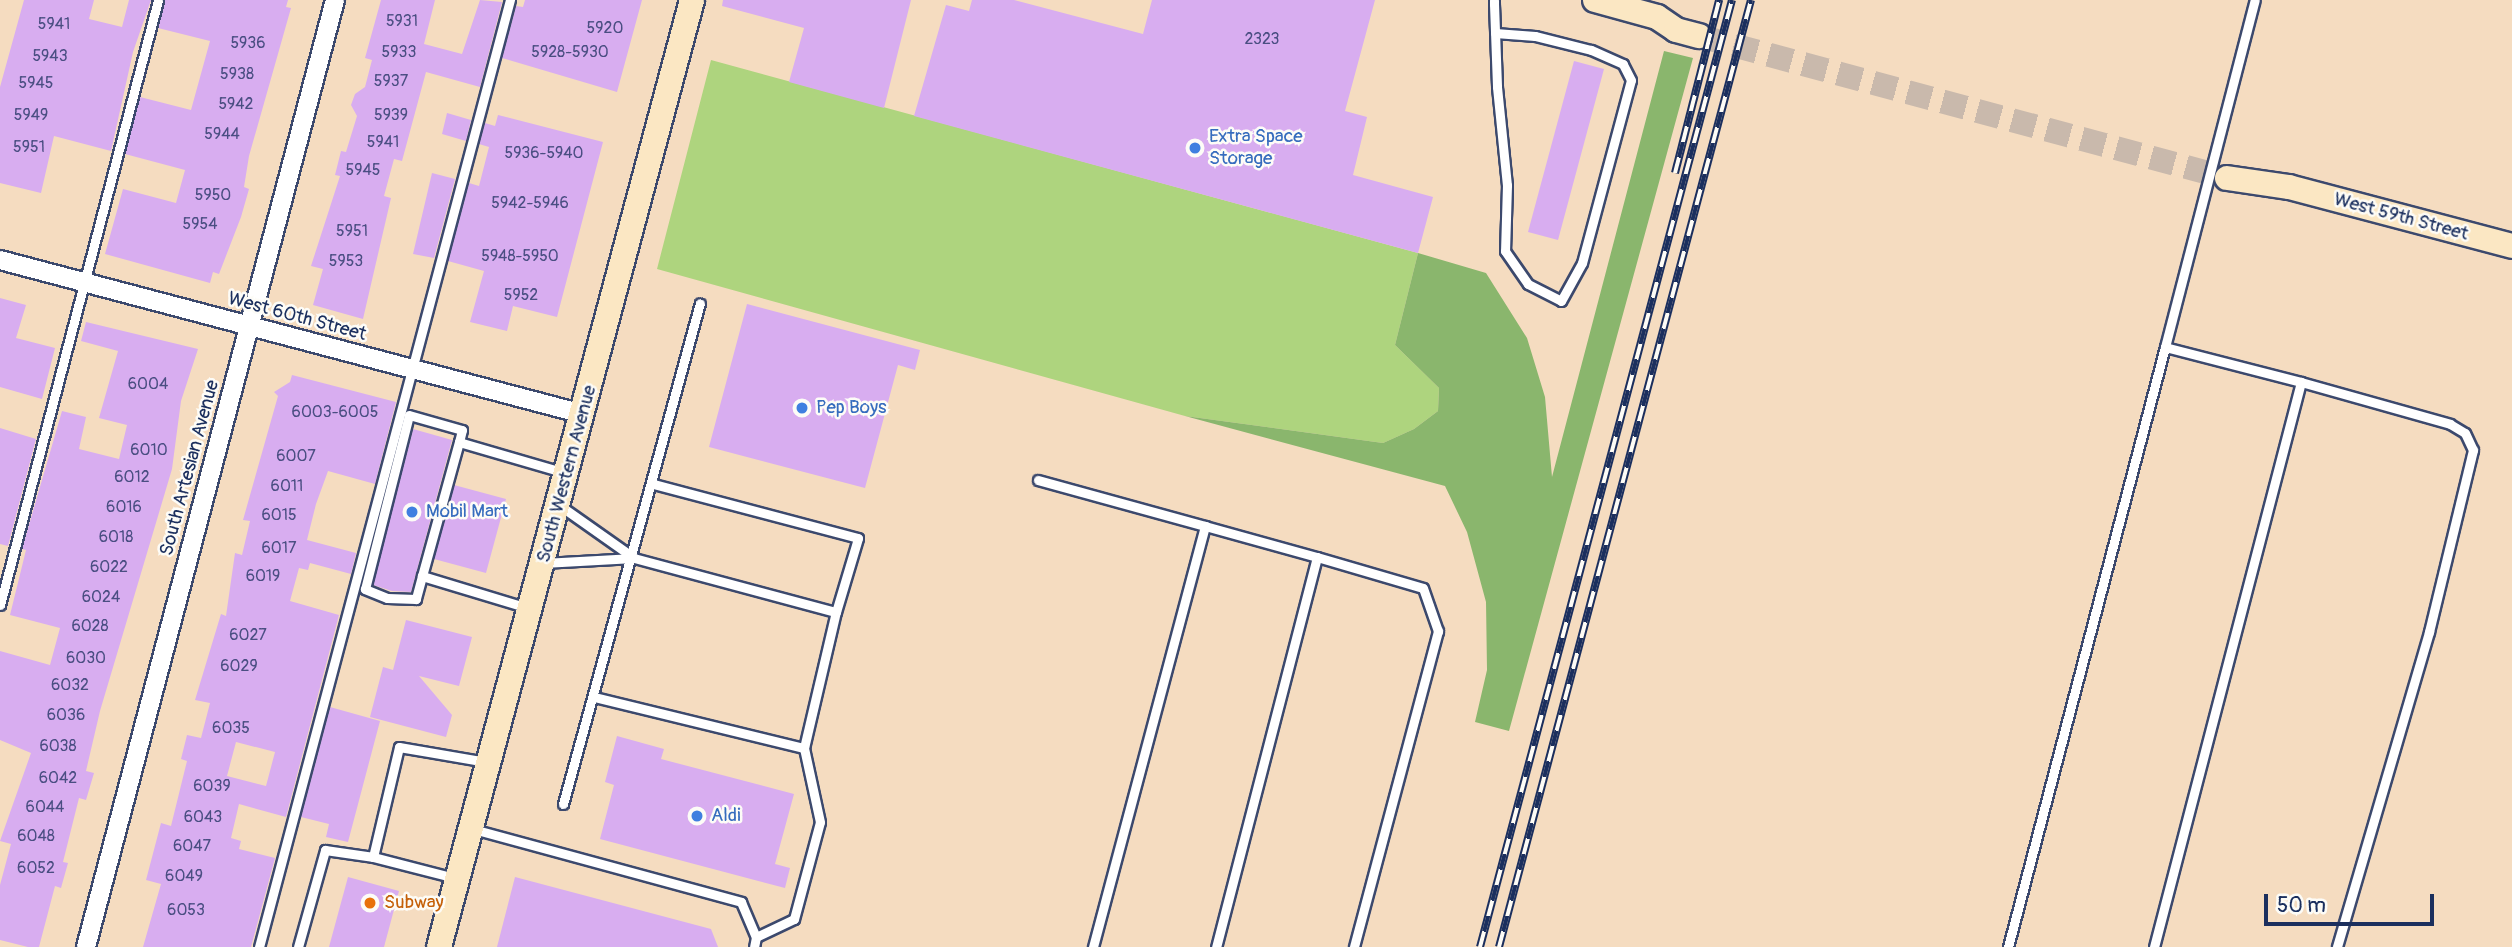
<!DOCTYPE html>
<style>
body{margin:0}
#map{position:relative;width:2512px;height:947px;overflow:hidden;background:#f5dcc0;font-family:Pangolin,sans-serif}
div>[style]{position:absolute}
.green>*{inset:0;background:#aed47e}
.forest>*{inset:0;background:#8ab66d}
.building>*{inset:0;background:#d8adf0}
.secondary-tunnel>*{height:24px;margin-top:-12px;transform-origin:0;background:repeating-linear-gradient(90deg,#c9b9ac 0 24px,transparent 0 36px)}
.roads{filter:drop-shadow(2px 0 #3c496d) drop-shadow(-2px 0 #3c496d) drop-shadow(0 2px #3c496d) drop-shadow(0 -2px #3c496d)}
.lane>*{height:9px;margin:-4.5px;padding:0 4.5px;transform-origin:4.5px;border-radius:4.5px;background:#fff}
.street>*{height:18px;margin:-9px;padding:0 9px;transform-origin:9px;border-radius:9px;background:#fff}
.secondary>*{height:24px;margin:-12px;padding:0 12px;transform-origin:12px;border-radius:12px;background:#fbe7c3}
.rail>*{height:8px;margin-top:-4px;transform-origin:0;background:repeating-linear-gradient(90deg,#fdfcf7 0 16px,#1b2f5e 0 32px);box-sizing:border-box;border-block:2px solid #1b2f5e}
.dots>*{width:19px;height:19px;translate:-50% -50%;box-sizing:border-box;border:4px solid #fdfcf7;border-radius:50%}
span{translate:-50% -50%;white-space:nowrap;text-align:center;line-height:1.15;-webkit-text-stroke:5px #fdfcf7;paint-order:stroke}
.number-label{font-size:16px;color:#4a4e82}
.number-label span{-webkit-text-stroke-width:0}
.shop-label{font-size:19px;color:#366cbe}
.left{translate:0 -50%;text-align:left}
.street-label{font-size:19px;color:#1b2f5e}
.food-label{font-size:19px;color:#c56008}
.scale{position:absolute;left:2264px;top:894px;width:170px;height:32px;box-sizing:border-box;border:4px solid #1b2f5e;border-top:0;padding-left:9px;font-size:21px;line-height:24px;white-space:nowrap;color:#1b2f5e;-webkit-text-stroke:5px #fdfcf7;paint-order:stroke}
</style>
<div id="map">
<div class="green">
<i style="clip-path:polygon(711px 60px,1418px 253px,1395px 345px,1439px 388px,1438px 411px,1414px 429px,1383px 443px,1185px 416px,657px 269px)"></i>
</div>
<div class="forest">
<i style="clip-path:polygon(1664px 51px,1693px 58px,1509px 731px,1475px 722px,1487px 670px,1486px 602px,1467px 532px,1445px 486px,1185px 416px,1383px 443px,1414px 429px,1438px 411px,1439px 388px,1395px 345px,1418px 253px,1486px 273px,1527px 338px,1545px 397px,1552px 477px)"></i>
</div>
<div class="building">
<i style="clip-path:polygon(24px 0,94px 0,89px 19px,122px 27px,129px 0,151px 0,133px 52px,111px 151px,54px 136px,41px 193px,0 183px,0 87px)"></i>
<i style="clip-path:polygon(165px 0,288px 0,286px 7px,291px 8px,249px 156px,244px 187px,249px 189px,241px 217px,219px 274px,213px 272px,210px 283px,105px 254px,123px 189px,176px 203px,185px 170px,125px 154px,140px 97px,191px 110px,210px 41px,158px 28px)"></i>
<i style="clip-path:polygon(381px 0,435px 0,424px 44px,462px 54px,480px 0,502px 2px,480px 87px,426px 72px,402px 161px,394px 159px,384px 196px,391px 198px,363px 319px,313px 305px,323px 269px,311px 266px,340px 176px,335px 175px,341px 151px,346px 152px,357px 116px,351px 105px,355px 94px,365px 87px,372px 60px,365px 58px)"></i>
<i style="clip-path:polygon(525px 0,642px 0,617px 92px,502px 58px,516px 6px,523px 7px)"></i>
<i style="clip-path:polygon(723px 0,911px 0,884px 108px,789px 82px,804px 28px,722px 6px)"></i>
<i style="clip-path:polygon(972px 0,1014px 0,1143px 34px,1152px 0,1375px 0,1345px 111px,1367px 117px,1353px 175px,1433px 197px,1418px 253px,914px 116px,946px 5px,969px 11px)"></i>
<i style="clip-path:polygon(1574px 61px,1604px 69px,1558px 240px,1528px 232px)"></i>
<i style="clip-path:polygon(447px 113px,471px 120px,466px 141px,442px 134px)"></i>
<i style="clip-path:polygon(498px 115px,603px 142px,557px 317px,513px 306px,507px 331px,470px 322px,484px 271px,448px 261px,469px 183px,479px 186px,489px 147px,479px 144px,485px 123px,495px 126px)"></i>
<i style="clip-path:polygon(432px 173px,455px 179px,434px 258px,413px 254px)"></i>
<i style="clip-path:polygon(0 298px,26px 305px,16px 338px,55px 348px,42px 399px,0 387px)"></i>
<i style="clip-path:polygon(747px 304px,920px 350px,915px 370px,898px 365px,865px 488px,709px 447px)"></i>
<i style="clip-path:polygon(86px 322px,198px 349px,181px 401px,172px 469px,100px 711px,86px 771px,94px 773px,86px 800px,79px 798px,63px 862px,68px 863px,61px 888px,55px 886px,39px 947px,28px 947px,0 940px,0 885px,11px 844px,0 841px,31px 753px,0 740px,0 651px,50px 665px,60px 628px,10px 615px,26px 550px,22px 549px,62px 411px,86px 417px,79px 449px,119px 459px,127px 425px,99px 418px,118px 351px,81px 341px)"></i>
<i style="clip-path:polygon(evenodd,292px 375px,396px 402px,375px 484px,328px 471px,316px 504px,307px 540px,356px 553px,351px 574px,310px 563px,308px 570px,299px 568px,290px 601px,339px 615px,286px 817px,239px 804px,231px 838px,241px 841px,239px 849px,275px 858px,251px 947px,143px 947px,161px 884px,146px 880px,161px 823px,171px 826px,187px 761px,181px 759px,187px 735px,201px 738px,210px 703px,195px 700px,221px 614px,226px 616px,235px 553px,242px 555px,250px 521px,243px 520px,278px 396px,274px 392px,290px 382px,292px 375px,236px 742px,275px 752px,266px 786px,227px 776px,236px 742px)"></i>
<i style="clip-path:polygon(0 428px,36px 439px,8px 546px,0 544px)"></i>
<i style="clip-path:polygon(413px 429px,452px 440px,411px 592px,392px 591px,373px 585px)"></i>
<i style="clip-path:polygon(454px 485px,506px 499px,486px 573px,434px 559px)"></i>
<i style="clip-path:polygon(406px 620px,472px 637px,459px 686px,419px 676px,452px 715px,446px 737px,370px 717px,383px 667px,393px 670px)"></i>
<i style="clip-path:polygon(330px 707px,380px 721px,348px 842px,326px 837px,329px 824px,301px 817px)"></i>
<i style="clip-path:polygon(617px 736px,664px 749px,661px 759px,794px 794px,775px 864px,790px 868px,785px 888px,600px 839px,614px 785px,605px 782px)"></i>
<i style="clip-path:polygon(348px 877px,399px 891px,384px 947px,329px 947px)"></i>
<i style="clip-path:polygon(515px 877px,711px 929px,718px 947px,497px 947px)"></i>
</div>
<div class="secondary-tunnel">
<i style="left:1699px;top:36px;width:547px;rotate:15.05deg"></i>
</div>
<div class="roads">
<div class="lane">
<i style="left:1494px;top:0;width:4px;rotate:90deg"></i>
<i style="left:1494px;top:4px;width:83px;rotate:87.9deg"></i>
<i style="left:1497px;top:87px;width:99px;rotate:84.2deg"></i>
<i style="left:1507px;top:185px;width:66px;rotate:91.7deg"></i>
<i style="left:1505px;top:251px;width:40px;rotate:55.1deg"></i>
<i style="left:1528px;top:284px;width:37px;rotate:27deg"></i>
<i style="left:1561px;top:301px;width:43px;rotate:-61.1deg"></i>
<i style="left:1582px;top:263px;width:189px;rotate:-75deg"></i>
<i style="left:1631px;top:80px;width:18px;rotate:-117deg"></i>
<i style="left:1623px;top:64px;width:35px;rotate:-156deg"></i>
<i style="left:1591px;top:50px;width:58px;rotate:-166deg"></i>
<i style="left:1535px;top:36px;width:40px;rotate:-175.7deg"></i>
<i style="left:2165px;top:347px;width:358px;rotate:-75.5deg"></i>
<i style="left:1038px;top:480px;width:173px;rotate:15.4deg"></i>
<i style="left:1205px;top:526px;width:436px;rotate:104.9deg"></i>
<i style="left:559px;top:505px;width:92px;rotate:35.2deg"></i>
<i style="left:1205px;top:526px;width:116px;rotate:15.5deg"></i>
<i style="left:1317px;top:557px;width:403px;rotate:104.5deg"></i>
<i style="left:1317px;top:557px;width:110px;rotate:16.3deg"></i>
<i style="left:1423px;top:588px;width:46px;rotate:70.8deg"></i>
<i style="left:1438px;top:631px;width:327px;rotate:104.9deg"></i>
<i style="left:543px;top:563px;width:91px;rotate:-3.1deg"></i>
<i style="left:634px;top:558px;width:209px;rotate:15deg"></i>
<i style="left:836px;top:612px;width:77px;rotate:-73.4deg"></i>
<i style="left:858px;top:538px;width:212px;rotate:-165.2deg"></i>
<i style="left:422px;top:576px;width:24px;rotate:105deg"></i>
<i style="left:416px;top:599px;width:29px;rotate:-178deg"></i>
<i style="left:387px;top:598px;width:24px;rotate:-158deg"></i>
<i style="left:365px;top:589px;width:179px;rotate:-75.8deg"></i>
<i style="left:409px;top:415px;width:55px;rotate:15.8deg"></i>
<i style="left:462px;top:430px;width:12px;rotate:104deg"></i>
<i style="left:0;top:605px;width:625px;rotate:-75.36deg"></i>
<i style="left:528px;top:608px;width:111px;rotate:-163.2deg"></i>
<i style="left:422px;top:576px;width:139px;rotate:-74.6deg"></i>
<i style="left:459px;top:442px;width:111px;rotate:16.2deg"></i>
<i style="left:594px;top:697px;width:216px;rotate:13.7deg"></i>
<i style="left:563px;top:804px;width:519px;rotate:-74.71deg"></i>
<i style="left:473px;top:829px;width:278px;rotate:15.2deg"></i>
<i style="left:741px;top:902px;width:38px;rotate:67deg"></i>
<i style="left:756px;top:937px;width:10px;rotate:101deg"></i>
<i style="left:455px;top:878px;width:85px;rotate:-165.6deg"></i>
<i style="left:373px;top:857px;width:113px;rotate:-76.7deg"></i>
<i style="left:399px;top:747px;width:89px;rotate:9.7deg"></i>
<i style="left:756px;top:937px;width:42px;rotate:-25.3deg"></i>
<i style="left:794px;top:919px;width:100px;rotate:-75deg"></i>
<i style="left:820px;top:822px;width:76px;rotate:-102.2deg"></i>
<i style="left:804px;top:748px;width:140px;rotate:-76.8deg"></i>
<i style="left:259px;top:947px;width:980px;rotate:-75.16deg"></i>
<i style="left:298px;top:947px;width:101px;rotate:-74.4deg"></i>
<i style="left:325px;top:850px;width:49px;rotate:8.3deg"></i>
<i style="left:2008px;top:947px;width:620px;rotate:-75.34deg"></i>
<i style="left:2165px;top:347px;width:140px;rotate:14.4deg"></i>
<i style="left:2154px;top:947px;width:584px;rotate:-75.42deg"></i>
<i style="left:2301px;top:382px;width:155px;rotate:15.7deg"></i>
<i style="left:2450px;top:424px;width:17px;rotate:31deg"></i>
<i style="left:2465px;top:433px;width:19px;rotate:65deg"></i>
<i style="left:2473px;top:450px;width:187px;rotate:103.6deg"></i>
<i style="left:2429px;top:632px;width:328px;rotate:106.3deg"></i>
</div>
<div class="street">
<i style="left:0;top:260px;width:603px;rotate:14.8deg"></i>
<i style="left:86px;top:947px;width:979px;rotate:-75.27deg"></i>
</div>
<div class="secondary">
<i style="left:1595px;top:0;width:64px;rotate:15.3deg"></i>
<i style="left:1657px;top:17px;width:23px;rotate:34deg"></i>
<i style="left:1676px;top:30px;width:24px;rotate:15deg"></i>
<i style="left:2227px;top:178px;width:63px;rotate:8.3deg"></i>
<i style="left:2289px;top:187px;width:231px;rotate:14.8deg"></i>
<i style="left:439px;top:947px;width:980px;rotate:-75.04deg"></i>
</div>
</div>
<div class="rail">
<i style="left:1675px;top:173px;width:179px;rotate:-75.7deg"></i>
<i style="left:1480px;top:947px;width:980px;rotate:-75.1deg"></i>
<i style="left:1499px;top:947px;width:980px;rotate:-75.1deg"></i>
</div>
<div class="dots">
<i style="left:1195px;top:148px;background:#3f7fe0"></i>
<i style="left:802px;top:408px;background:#3f7fe0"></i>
<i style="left:412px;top:512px;background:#3f7fe0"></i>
<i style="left:697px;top:816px;background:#3f7fe0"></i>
<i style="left:370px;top:903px;background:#e8710a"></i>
</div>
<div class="number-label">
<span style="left:402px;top:21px">5931</span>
<span style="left:54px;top:24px">5941</span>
<span style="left:605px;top:28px">5920</span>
<span style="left:1262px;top:39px">2323</span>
<span style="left:248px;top:43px">5936</span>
<span style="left:399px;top:52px">5933</span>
<span style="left:570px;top:52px">5928-5930</span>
<span style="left:50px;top:56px">5943</span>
<span style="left:237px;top:74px">5938</span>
<span style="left:391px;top:81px">5937</span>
<span style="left:36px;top:83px">5945</span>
<span style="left:236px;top:104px">5942</span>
<span style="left:31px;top:115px">5949</span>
<span style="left:391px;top:115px">5939</span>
<span style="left:222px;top:134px">5944</span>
<span style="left:383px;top:142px">5941</span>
<span style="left:29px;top:147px">5951</span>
<span style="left:544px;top:153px">5936-5940</span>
<span style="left:363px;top:170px">5945</span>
<span style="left:213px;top:195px">5950</span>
<span style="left:530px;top:203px">5942-5946</span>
<span style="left:200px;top:224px">5954</span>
<span style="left:352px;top:231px">5951</span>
<span style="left:520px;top:256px">5948-5950</span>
<span style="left:346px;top:261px">5953</span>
<span style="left:521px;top:295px">5952</span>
<span style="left:148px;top:384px">6004</span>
<span style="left:335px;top:412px">6003-6005</span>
<span style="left:149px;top:450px">6010</span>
<span style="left:296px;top:456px">6007</span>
<span style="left:132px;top:477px">6012</span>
<span style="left:287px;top:486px">6011</span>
<span style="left:124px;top:507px">6016</span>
<span style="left:279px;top:515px">6015</span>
<span style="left:116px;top:537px">6018</span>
<span style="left:279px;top:548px">6017</span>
<span style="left:109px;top:567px">6022</span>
<span style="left:263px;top:576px">6019</span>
<span style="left:101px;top:597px">6024</span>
<span style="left:90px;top:626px">6028</span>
<span style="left:248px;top:635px">6027</span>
<span style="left:86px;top:658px">6030</span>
<span style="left:239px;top:666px">6029</span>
<span style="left:70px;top:685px">6032</span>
<span style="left:66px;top:715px">6036</span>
<span style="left:231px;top:728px">6035</span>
<span style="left:58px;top:746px">6038</span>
<span style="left:58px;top:778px">6042</span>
<span style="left:212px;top:786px">6039</span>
<span style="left:45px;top:807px">6044</span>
<span style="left:203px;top:817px">6043</span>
<span style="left:36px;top:836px">6048</span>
<span style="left:192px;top:846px">6047</span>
<span style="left:36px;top:868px">6052</span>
<span style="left:184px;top:876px">6049</span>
<span style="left:186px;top:910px">6053</span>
</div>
<div class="shop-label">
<span class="left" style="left:1209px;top:148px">Extra Space<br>Storage</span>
<span class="left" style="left:816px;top:408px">Pep Boys</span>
<span class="left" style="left:426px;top:512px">Mobil Mart</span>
<span class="left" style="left:711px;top:816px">Aldi</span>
</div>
<div class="street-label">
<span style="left:2401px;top:217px;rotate:15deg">West 59th Street</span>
<span style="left:297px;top:317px;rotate:15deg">West 60th Street</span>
<span style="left:190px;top:468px;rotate:-75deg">South Artesian Avenue</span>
<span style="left:567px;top:474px;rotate:-75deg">South Western Avenue</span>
</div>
<div class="food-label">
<span class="left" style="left:384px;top:903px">Subway</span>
</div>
<div class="scale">50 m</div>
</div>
